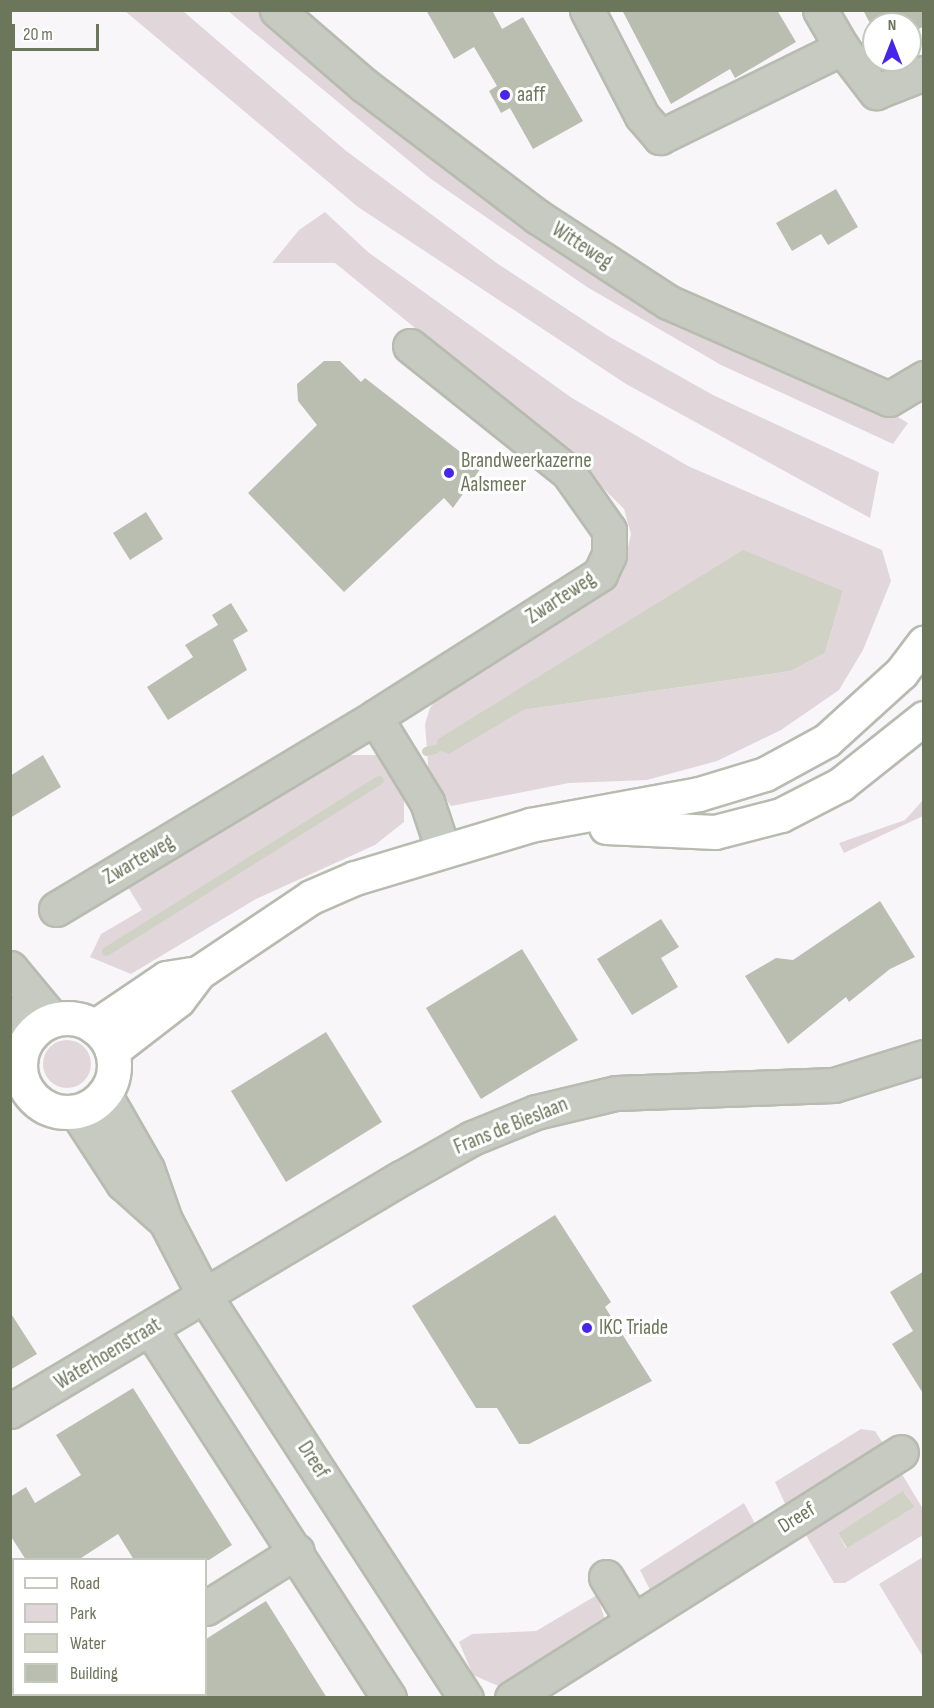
<!DOCTYPE html>
<style>
body{margin:0}
#map{position:relative;width:934px;height:1708px;overflow:hidden;background:#f9f6f9;font-family:"Sofia Sans Condensed",sans-serif}
div>[style]{position:absolute}
.green>*{inset:0;background:#e1d7db}
.round{border-radius:50%}
.water>*{inset:0;background:#cfd2c4}
.stream>*{height:9px;margin:-4.5px;padding:0 4.5px;transform-origin:4.5px;border-radius:4.5px;background:#cfd2c4}
.building>*{inset:0;background:#babeb1}
.roads{filter:drop-shadow(2px 0 #b7bbb0) drop-shadow(-2px 0 #b7bbb0) drop-shadow(0 2px #b7bbb0) drop-shadow(0 -2px #b7bbb0)}
.minor>*{height:33px;margin:-16.5px;padding:0 16.5px;transform-origin:16.5px;border-radius:16.5px;background:#c6cac1}
.major>*{height:33px;margin:-16.5px;padding:0 16.5px;transform-origin:16.5px;border-radius:16.5px;background:#fff}
.major>.ring{margin:-16.5px;padding:0;box-sizing:content-box;background:none;border:33px solid #fff;border-radius:50%}
.dots>*{width:16px;height:16px;translate:-50% -50%;box-sizing:border-box;border:3px solid #fff;border-radius:50%}
span{translate:-50% -50%;white-space:nowrap;text-align:center;line-height:1.15;-webkit-text-stroke:6px #fff;paint-order:stroke}
.poi-label{font-size:21px;color:#6b765a}
.left{translate:0 -50%;text-align:left}
.street-label{font-size:21px;color:#6b765a}
.frame{position:absolute;inset:0;border:12px solid #6b765a;pointer-events:none}
.legend{position:absolute;left:12px;top:1558px;width:195px;height:138px;box-sizing:border-box;background:#fff;border:2px solid #c4c8bd;margin:0;padding:8px 10px;list-style:none;font-size:18px;color:#6b765a}
.legend li{display:flex;align-items:center;gap:12px;height:30px}
.legend b{width:30px;border:2px solid #c4c8bd}
.north{position:absolute;left:862px;top:12px;width:60px;height:60px;box-sizing:border-box;background:#fff;border:2px solid #c4c8bd;border-radius:50%;rotate:0deg;font-size:16px;font-weight:700;line-height:24px;text-align:center;color:#6b765a}
.north::after{content:'';display:block;margin:auto;width:21px;height:27px;background:#4725ea;clip-path:polygon(50% 0,100% 100%,50% 72%,0 100%)}
.scale{position:absolute;left:12px;top:24px;width:87px;height:27px;box-sizing:border-box;border:3px solid #6b765a;border-top:0;padding-left:8px;font-size:18px;line-height:21px;white-space:nowrap;color:#6b765a;-webkit-text-stroke:4px #fff;paint-order:stroke}
</style>
<div id="map">
<div class="green">
<i style="clip-path:polygon(125px 11px,183px 11px,345px 150px,498px 264px,608px 336px,713px 395px,879px 472px,870px 518px,626px 384px,358px 207px)"></i>
<i style="clip-path:polygon(228px 11px,258px 11px,369px 106px,908px 423px,893px 444px,721px 365px,587px 287px,431px 179px)"></i>
<i style="clip-path:polygon(evenodd,325px 212px,368px 252px,572px 398px,688px 466px,882px 550px,891px 581px,863px 650px,839px 690px,781px 730px,717px 761px,647px 780px,569px 783px,451px 806px,429px 777px,425px 724px,430px 708px,443px 691px,611px 571px,626px 556px,631px 534px,624px 509px,563px 448px,335px 263px,272px 263px,299px 230px,325px 212px,843px 591px,825px 653px,791px 671px,523px 710px,843px 591px)"></i>
<i style="clip-path:polygon(349px 755px,387px 755px,404px 790px,404px 822px,375px 845px,256px 899px,131px 974px,90px 957px,101px 934px,142px 910px,126px 884px)"></i>
<i style="clip-path:polygon(923px 800px,923px 816px,844px 853px,839px 843px,905px 820px)"></i>
<i class="round" style="left:43px;top:1040px;width:48px;height:48px"></i>
<i style="clip-path:polygon(861px 1429px,875px 1431px,886px 1448px,788px 1510px,775px 1482px)"></i>
<i style="clip-path:polygon(evenodd,896px 1464px,923px 1509px,923px 1535px,845px 1583px,834px 1583px,800px 1525px,896px 1464px,904px 1492px,915px 1507px,846px 1548px,838px 1533px,904px 1492px)"></i>
<i style="clip-path:polygon(744px 1503px,758px 1529px,653px 1596px,640px 1570px)"></i>
<i style="clip-path:polygon(923px 1557px,923px 1657px,879px 1584px)"></i>
<i style="clip-path:polygon(597px 1595px,606px 1623px,503px 1688px,473px 1675px,459px 1642px,472px 1634px,536px 1631px)"></i>
</div>
<div class="water">
<i style="clip-path:polygon(743px 550px,843px 591px,825px 653px,791px 671px,523px 710px,449px 754px,435px 749px,438px 739px)"></i>
<i style="clip-path:polygon(903px 1491px,915px 1507px,847px 1548px,838px 1533px)"></i>
</div>
<div class="stream">
<i style="left:426px;top:751px;width:9px;rotate:-13deg"></i>
<i style="left:106px;top:951px;width:322px;rotate:-32.1deg"></i>
</div>
<div class="building">
<i style="clip-path:polygon(426px 10px,492px 10px,502px 29px,523px 17px,583px 121px,533px 149px,510px 108px,501px 113px,489px 91px,497px 86px,474px 47px,454px 59px)"></i>
<i style="clip-path:polygon(622px 10px,777px 10px,796px 42px,735px 78px,730px 69px,671px 104px)"></i>
<i style="clip-path:polygon(863px 10px,924px 10px,924px 26px,910px 34px,910px 24px,874px 24px,874px 31px)"></i>
<i style="clip-path:polygon(836px 189px,858px 227px,828px 245px,821px 234px,792px 251px,776px 223px)"></i>
<i style="clip-path:polygon(324px 361px,340px 361px,361px 382px,365px 378px,481px 468px,453px 508px,444px 498px,344px 592px,248px 493px,317px 425px,298px 401px,297px 384px)"></i>
<i style="clip-path:polygon(146px 512px,163px 539px,130px 560px,113px 533px)"></i>
<i style="clip-path:polygon(231px 603px,248px 631px,233px 640px,247px 670px,168px 720px,147px 687px,193px 657px,185px 645px,218px 625px,212px 615px)"></i>
<i style="clip-path:polygon(43px 755px,61px 787px,10px 818px,10px 776px)"></i>
<i style="clip-path:polygon(880px 901px,915px 957px,890px 969px,849px 1002px,846px 997px,788px 1044px,745px 976px,776px 958px,793px 960px)"></i>
<i style="clip-path:polygon(661px 919px,679px 947px,661px 958px,678px 987px,632px 1015px,597px 959px)"></i>
<i style="clip-path:polygon(522px 949px,578px 1040px,481px 1099px,426px 1008px)"></i>
<i style="clip-path:polygon(326px 1032px,382px 1122px,286px 1182px,231px 1091px)"></i>
<i style="clip-path:polygon(555px 1215px,611px 1302px,605px 1307px,652px 1381px,529px 1444px,519px 1444px,497px 1408px,476px 1408px,412px 1306px)"></i>
<i style="clip-path:polygon(924px 1271px,924px 1395px,892px 1344px,913px 1331px,890px 1292px)"></i>
<i style="clip-path:polygon(10px 1312px,37px 1354px,10px 1370px)"></i>
<i style="clip-path:polygon(133px 1388px,232px 1545px,209px 1560px,134px 1560px,118px 1534px,78px 1560px,26px 1560px,10px 1535px,10px 1497px,26px 1487px,35px 1503px,81px 1475px,56px 1435px)"></i>
<i style="clip-path:polygon(266px 1601px,327px 1698px,206px 1698px,206px 1639px)"></i>
</div>
<div class="roads">
<div class="minor">
<i style="left:277px;top:10px;width:115px;rotate:40.8deg"></i>
<i style="left:364px;top:85px;width:218px;rotate:37.2deg"></i>
<i style="left:538px;top:217px;width:155px;rotate:33.2deg"></i>
<i style="left:668px;top:302px;width:241px;rotate:23.7deg"></i>
<i style="left:889px;top:399px;width:41px;rotate:-31deg"></i>
<i style="left:587px;top:10px;width:119px;rotate:62.6deg"></i>
<i style="left:642px;top:116px;width:28px;rotate:49deg"></i>
<i style="left:660px;top:137px;width:203px;rotate:-26.1deg"></i>
<i style="left:842px;top:48px;width:56px;rotate:52.3deg"></i>
<i style="left:876px;top:92px;width:52px;rotate:-21.6deg"></i>
<i style="left:820px;top:10px;width:44px;rotate:59.9deg"></i>
<i style="left:375px;top:717px;width:100px;rotate:58.5deg"></i>
<i style="left:427px;top:802px;width:51px;rotate:71.6deg"></i>
<i style="left:56px;top:909px;width:372px;rotate:-31deg"></i>
<i style="left:375px;top:717px;width:267px;rotate:-32.4deg"></i>
<i style="left:600px;top:574px;width:21px;rotate:-65deg"></i>
<i style="left:609px;top:555px;width:25px;rotate:-90deg"></i>
<i style="left:609px;top:530px;width:71px;rotate:-125.3deg"></i>
<i style="left:568px;top:472px;width:202px;rotate:-141.4deg"></i>
<i style="left:10px;top:968px;width:67px;rotate:50.4deg"></i>
<i style="left:10px;top:1014px;width:30px;rotate:50deg"></i>
<i style="left:104px;top:1094px;width:86px;rotate:60.2deg"></i>
<i style="left:147px;top:1169px;width:54px;rotate:70.6deg"></i>
<i style="left:165px;top:1220px;width:85px;rotate:62.5deg"></i>
<i style="left:204px;top:1295px;width:481px;rotate:57deg"></i>
<i style="left:76px;top:1111px;width:86px;rotate:56.9deg"></i>
<i style="left:123px;top:1183px;width:51px;rotate:41.8deg"></i>
<i style="left:151px;top:1330px;width:438px;rotate:57.1deg"></i>
<i style="left:10px;top:1411px;width:457px;rotate:-30.8deg"></i>
<i style="left:403px;top:1177px;width:79px;rotate:-29.5deg"></i>
<i style="left:472px;top:1138px;width:69px;rotate:-22.1deg"></i>
<i style="left:536px;top:1112px;width:82px;rotate:-13.4deg"></i>
<i style="left:616px;top:1093px;width:218px;rotate:-2.1deg"></i>
<i style="left:834px;top:1085px;width:94px;rotate:-17.3deg"></i>
<i style="left:606px;top:1577px;width:52px;rotate:58.5deg"></i>
<i style="left:206px;top:1608px;width:107px;rotate:-32.1deg"></i>
<i style="left:10px;top:1625px;width:6px;rotate:51deg"></i>
<i style="left:63px;top:1698px;width:6px;rotate:-39deg"></i>
<i style="left:512px;top:1698px;width:460px;rotate:-32.3deg"></i>
</div>
<div class="major">
<i style="left:606px;top:827px;width:109px;rotate:2.6deg"></i>
<i style="left:715px;top:832px;width:68px;rotate:-14.4deg"></i>
<i style="left:781px;top:815px;width:68px;rotate:-27.3deg"></i>
<i style="left:841px;top:784px;width:106px;rotate:-38.5deg"></i>
<i class="ring" style="left:20px;top:1018px;width:61px;height:61px"></i>
<i style="left:94px;top:1027px;width:87px;rotate:-34.2deg"></i>
<i style="left:166px;top:978px;width:32px;rotate:-9deg"></i>
<i style="left:112px;top:1051px;width:83px;rotate:-37.7deg"></i>
<i style="left:178px;top:1000px;width:34px;rotate:-53deg"></i>
<i style="left:198px;top:973px;width:136px;rotate:-33.9deg"></i>
<i style="left:311px;top:897px;width:48px;rotate:-23.4deg"></i>
<i style="left:355px;top:878px;width:183px;rotate:-16.8deg"></i>
<i style="left:530px;top:825px;width:172px;rotate:-10.4deg"></i>
<i style="left:699px;top:794px;width:69px;rotate:-16.9deg"></i>
<i style="left:765px;top:774px;width:71px;rotate:-28.7deg"></i>
<i style="left:827px;top:740px;width:100px;rotate:-42.2deg"></i>
<i style="left:901px;top:673px;width:38px;rotate:-53deg"></i>
</div>
</div>
<div class="dots">
<i style="left:505px;top:95px;background:#4725ea"></i>
<i style="left:449px;top:473px;background:#4725ea"></i>
<i style="left:587px;top:1328px;background:#4725ea"></i>
</div>
<div class="poi-label">
<span class="left" style="left:517px;top:95px">aaff</span>
<span class="left" style="left:461px;top:473px">Brandweerkazerne<br>Aalsmeer</span>
<span class="left" style="left:599px;top:1328px">IKC Triade</span>
</div>
<div class="street-label">
<span style="left:582px;top:246px;rotate:33deg">Witteweg</span>
<span style="left:561px;top:598px;rotate:-33deg">Zwarteweg</span>
<span style="left:139px;top:860px;rotate:-30deg">Zwarteweg</span>
<span style="left:511px;top:1126px;rotate:-22deg">Frans de Bieslaan</span>
<span style="left:108px;top:1354px;rotate:-31deg">Waterhoenstraat</span>
<span style="left:313px;top:1460px;rotate:57deg">Dreef</span>
<span style="left:797px;top:1518px;rotate:-32deg">Dreef</span>
</div>
<div class="frame"></div>
<ul class="legend">
<li><b style="height:8px;background:#fff"></b>Road</li>
<li><b style="height:16px;background:#e1d7db"></b>Park</li>
<li><b style="height:16px;background:#cfd2c4"></b>Water</li>
<li><b style="height:16px;background:#babeb1"></b>Building</li>
</ul>
<div class="north">N</div>
<div class="scale">20 m</div>
</div>
